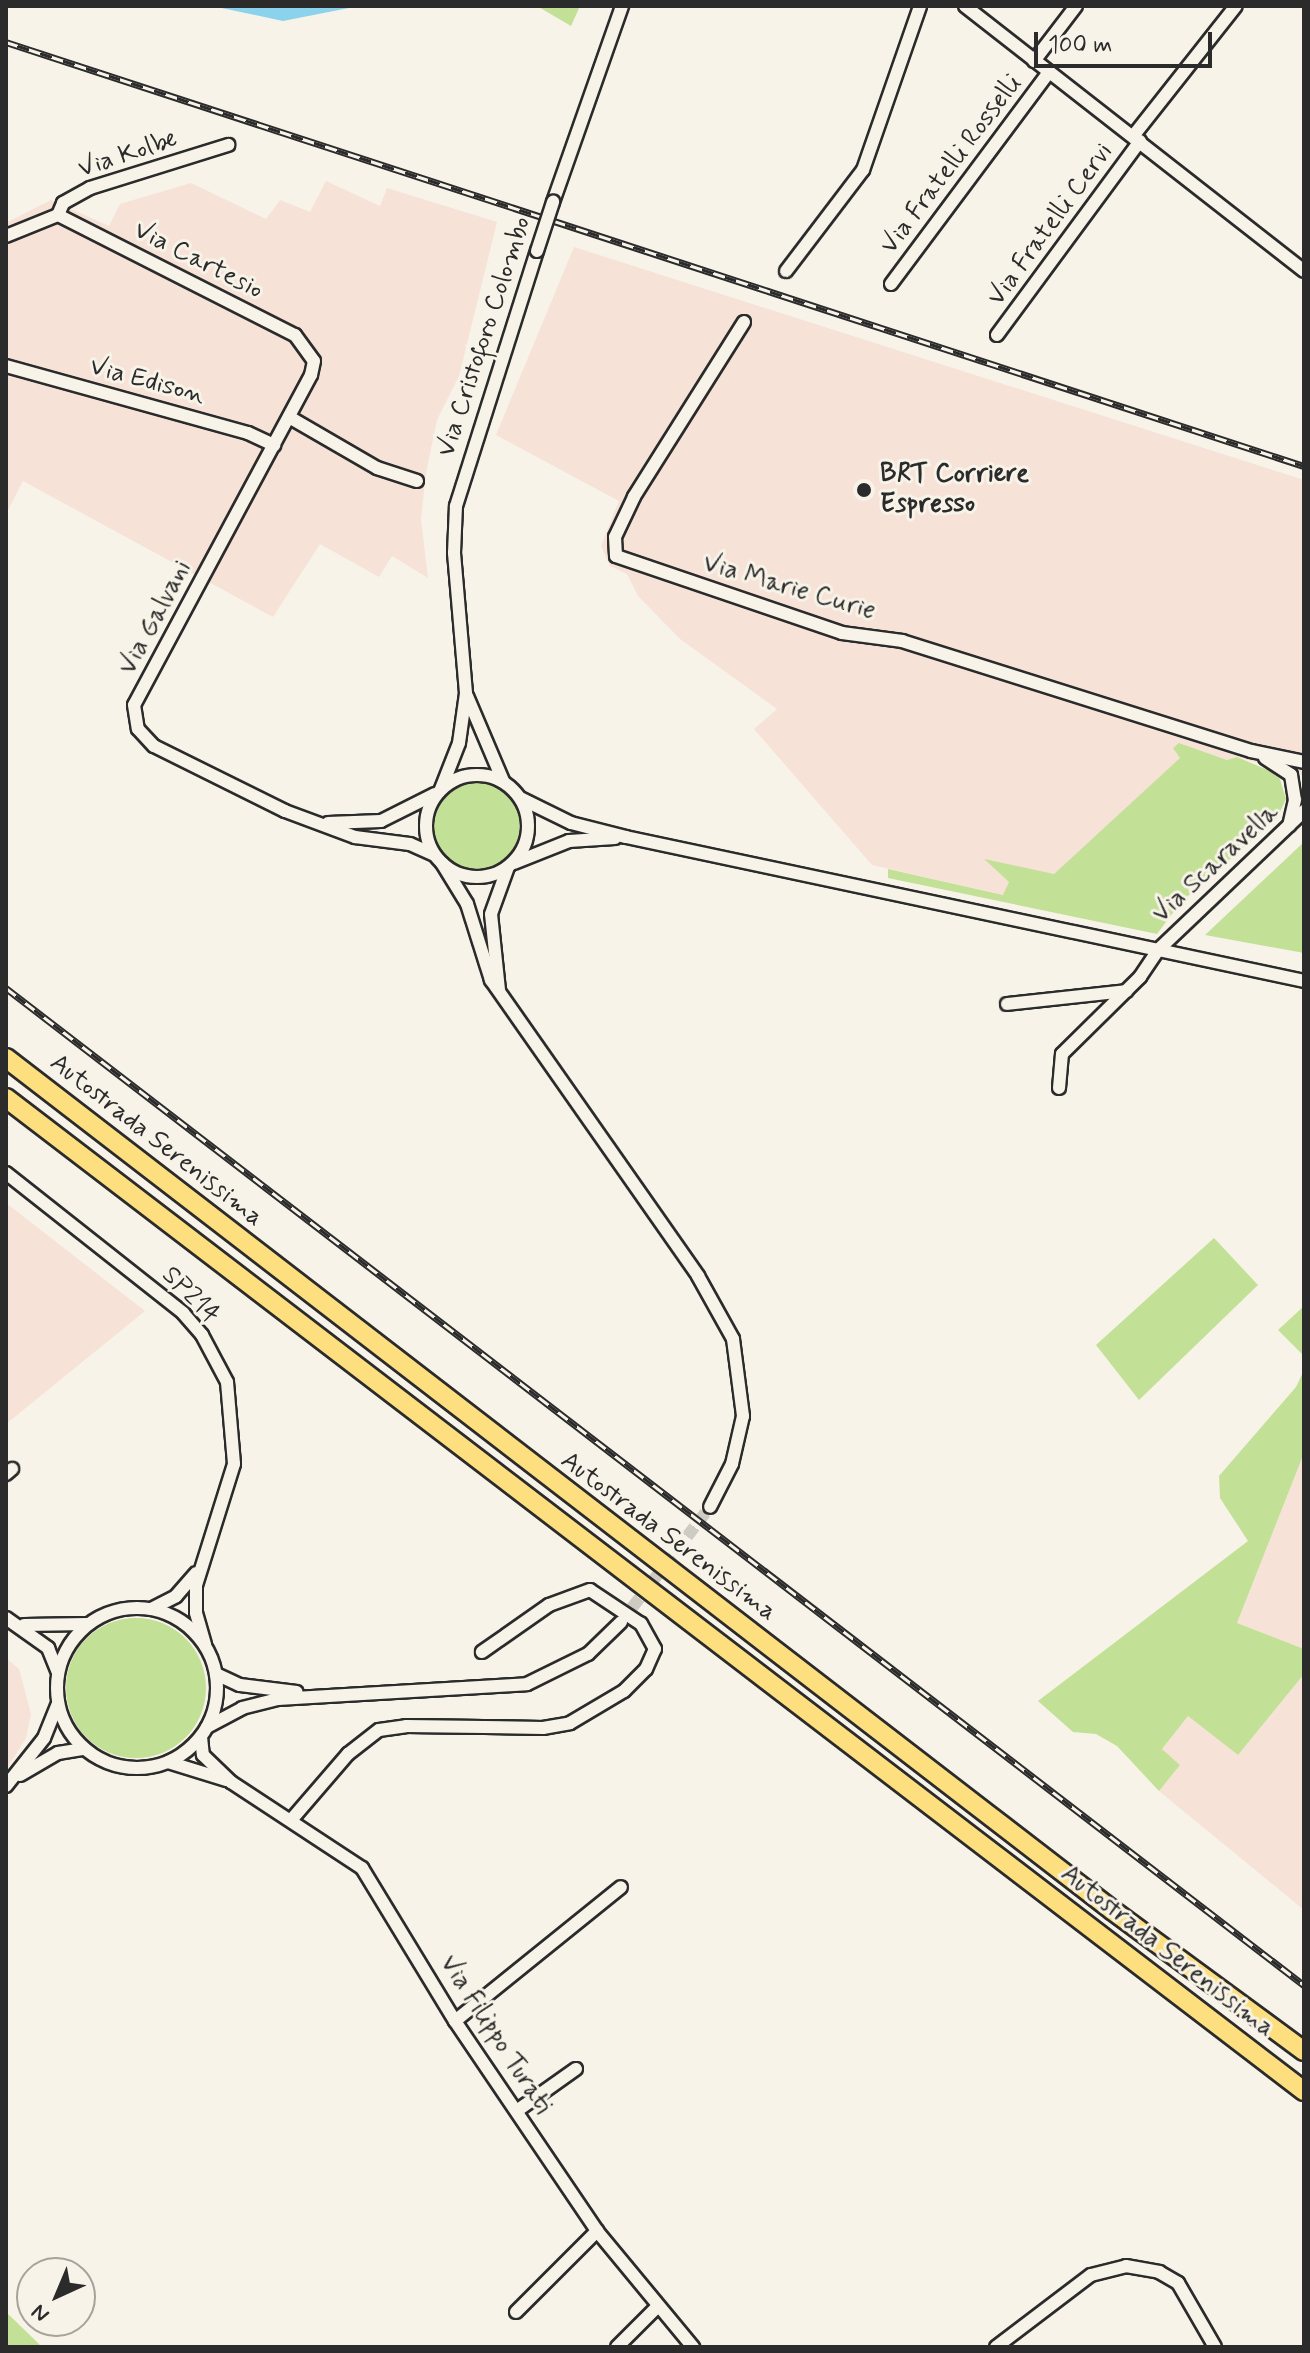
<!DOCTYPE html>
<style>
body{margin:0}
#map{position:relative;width:1310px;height:2353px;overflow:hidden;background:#f7f3e8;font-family:Mynerve,sans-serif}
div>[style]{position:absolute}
.built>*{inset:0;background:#f6e2d7}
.green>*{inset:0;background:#c3e097}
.round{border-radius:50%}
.water>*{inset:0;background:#8bd2ec}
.minor-tunnel>*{height:12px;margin-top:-6px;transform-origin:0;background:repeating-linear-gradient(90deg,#cecbc2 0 12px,transparent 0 18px)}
.roads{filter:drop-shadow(2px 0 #2b2b2b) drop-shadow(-2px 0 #2b2b2b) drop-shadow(0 2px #2b2b2b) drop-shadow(0 -2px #2b2b2b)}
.minor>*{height:12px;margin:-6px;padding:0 6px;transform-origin:6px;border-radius:6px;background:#f7f3e8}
.minor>.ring{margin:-6px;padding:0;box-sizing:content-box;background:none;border:12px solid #f7f3e8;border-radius:50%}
.highway>*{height:18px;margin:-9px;padding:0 9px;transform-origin:9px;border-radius:9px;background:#fddf80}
.rail>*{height:7px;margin-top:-3.5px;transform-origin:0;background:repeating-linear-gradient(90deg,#f7f3e8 0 12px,#2b2b2b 0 24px);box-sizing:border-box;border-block:2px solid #2b2b2b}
.bridges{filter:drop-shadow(2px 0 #2b2b2b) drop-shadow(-2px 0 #2b2b2b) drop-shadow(0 2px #2b2b2b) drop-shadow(0 -2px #2b2b2b)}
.minor-bridge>*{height:12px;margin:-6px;padding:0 6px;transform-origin:6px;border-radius:6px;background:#f7f3e8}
.dots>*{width:22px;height:22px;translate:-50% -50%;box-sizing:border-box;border:4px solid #f7f3e8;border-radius:50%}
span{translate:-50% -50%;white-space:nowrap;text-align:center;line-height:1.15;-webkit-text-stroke:6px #f7f3e8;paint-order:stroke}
.street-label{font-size:26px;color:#2b2b2b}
.poi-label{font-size:26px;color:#2b2b2b;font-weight:700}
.left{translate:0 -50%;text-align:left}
.frame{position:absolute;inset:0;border:8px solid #2b2b2b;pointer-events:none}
.north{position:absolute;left:16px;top:2257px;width:80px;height:80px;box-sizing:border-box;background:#f7f3e8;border:2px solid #a5a39c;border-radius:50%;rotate:224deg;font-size:22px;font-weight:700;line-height:32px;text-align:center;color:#2b2b2b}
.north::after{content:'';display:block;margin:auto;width:28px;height:36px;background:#2b2b2b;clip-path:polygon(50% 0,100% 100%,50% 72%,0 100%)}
.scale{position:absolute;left:1034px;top:32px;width:178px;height:36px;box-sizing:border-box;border:4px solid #2b2b2b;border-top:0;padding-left:10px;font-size:24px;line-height:28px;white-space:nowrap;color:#2b2b2b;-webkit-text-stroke:6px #f7f3e8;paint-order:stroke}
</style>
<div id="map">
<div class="built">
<i style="clip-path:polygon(326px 181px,380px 206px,387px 188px,497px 222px,459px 376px,437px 420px,426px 473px,421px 519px,428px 578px,392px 556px,379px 577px,320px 544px,273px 617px,23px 481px,6px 514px,6px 223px,51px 200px,109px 226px,120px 204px,191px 183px,266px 219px,280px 200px,310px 212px)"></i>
<i style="clip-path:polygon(574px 247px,1304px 480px,1304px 776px,1237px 757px,1227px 760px,1179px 743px,1181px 758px,1054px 874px,986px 861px,1009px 882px,1004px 895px,872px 865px,754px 729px,777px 709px,680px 639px,638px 596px,627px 574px,610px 566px,601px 546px,619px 501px,496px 435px)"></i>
<i style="clip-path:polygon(6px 1203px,145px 1311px,6px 1424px)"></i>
<i style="clip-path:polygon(1304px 1453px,1304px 1649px,1237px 1623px)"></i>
<i style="clip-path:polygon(6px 1658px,19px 1669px,31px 1714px,26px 1738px,6px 1770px)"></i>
<i style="clip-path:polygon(1304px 1674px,1304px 1910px,1159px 1791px,1180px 1765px,1162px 1749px,1188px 1716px,1238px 1755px)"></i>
</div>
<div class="green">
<i style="clip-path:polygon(537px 6px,580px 6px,571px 26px)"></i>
<i style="clip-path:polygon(1179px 743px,1227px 760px,1237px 757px,1270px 771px,1280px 779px,1286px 799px,1277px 818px,1181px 902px,1157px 934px,888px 878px,888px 869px,1003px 895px,1009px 882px,984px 859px,1054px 874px,1180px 758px,1173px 748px)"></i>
<i class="round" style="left:432px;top:781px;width:88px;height:88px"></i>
<i style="clip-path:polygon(1304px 842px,1304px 953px,1205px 935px)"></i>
<i style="clip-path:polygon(1214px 1238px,1258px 1285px,1139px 1400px,1096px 1345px)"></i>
<i style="clip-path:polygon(1304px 1306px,1304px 1356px,1278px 1330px)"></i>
<i style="clip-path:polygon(1304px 1370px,1304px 1453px,1237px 1623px,1304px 1649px,1304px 1674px,1238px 1755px,1188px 1716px,1162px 1749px,1180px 1765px,1159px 1791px,1117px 1746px,1096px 1734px,1073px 1732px,1038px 1701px,1248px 1541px,1220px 1498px,1219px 1476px,1296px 1387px)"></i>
<i class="round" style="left:66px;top:1618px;width:140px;height:140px"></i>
<i style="clip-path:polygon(6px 2312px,35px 2340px,42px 2347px,6px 2347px)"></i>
</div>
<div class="water">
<i style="clip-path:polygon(212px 6px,359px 6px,283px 21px)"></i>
</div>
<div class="minor-tunnel">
<i style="left:621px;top:1622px;width:145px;rotate:-52.3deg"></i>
</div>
<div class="roads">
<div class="minor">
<i style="left:965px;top:6px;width:430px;rotate:38deg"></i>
<i style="left:1034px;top:61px;width:69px;rotate:-52.6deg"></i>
<i style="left:1134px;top:135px;width:164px;rotate:-51.7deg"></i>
<i style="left:553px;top:202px;width:208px;rotate:-70.6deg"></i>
<i style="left:58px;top:215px;width:266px;rotate:26.9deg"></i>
<i style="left:295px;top:335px;width:32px;rotate:54deg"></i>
<i style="left:314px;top:361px;width:14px;rotate:102deg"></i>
<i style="left:311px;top:375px;width:374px;rotate:118.2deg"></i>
<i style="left:134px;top:705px;width:24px;rotate:81deg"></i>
<i style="left:138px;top:729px;width:23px;rotate:47deg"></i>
<i style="left:154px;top:746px;width:146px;rotate:26.4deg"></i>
<i style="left:285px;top:811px;width:75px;rotate:20.4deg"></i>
<i style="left:355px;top:837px;width:55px;rotate:7.3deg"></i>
<i style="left:410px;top:844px;width:27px;rotate:24deg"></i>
<i style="left:6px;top:236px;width:56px;rotate:-22deg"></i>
<i style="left:58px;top:215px;width:13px;rotate:-67deg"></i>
<i style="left:63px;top:203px;width:31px;rotate:-29deg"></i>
<i style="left:90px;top:188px;width:145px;rotate:-17.3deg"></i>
<i style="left:786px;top:271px;width:127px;rotate:-52.7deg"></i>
<i style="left:863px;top:170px;width:174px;rotate:-70.8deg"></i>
<i style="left:891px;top:284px;width:264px;rotate:-53.3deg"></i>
<i style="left:744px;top:322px;width:207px;rotate:122.2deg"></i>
<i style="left:634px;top:497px;width:44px;rotate:115.4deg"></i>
<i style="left:615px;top:537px;width:19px;rotate:87deg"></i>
<i style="left:616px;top:556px;width:239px;rotate:18.8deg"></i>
<i style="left:842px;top:633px;width:61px;rotate:7.6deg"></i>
<i style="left:902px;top:641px;width:366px;rotate:17.5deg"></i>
<i style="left:1251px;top:751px;width:54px;rotate:11.7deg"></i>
<i style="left:997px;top:335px;width:241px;rotate:-53.6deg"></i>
<i style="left:6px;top:366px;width:251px;rotate:15.5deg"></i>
<i style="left:248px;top:433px;width:29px;rotate:25deg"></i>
<i style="left:289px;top:417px;width:102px;rotate:30.1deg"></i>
<i style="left:377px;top:468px;width:42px;rotate:18deg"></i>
<i style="left:467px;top:696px;width:92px;rotate:67deg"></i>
<i style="left:1265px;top:758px;width:31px;rotate:33deg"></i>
<i style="left:1291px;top:775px;width:25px;rotate:81deg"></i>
<i style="left:1295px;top:800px;width:26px;rotate:103deg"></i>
<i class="ring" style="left:426px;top:775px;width:90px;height:90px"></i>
<i style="left:441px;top:789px;width:49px;rotate:-68.6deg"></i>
<i style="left:459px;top:743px;width:50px;rotate:-82deg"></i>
<i style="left:466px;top:693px;width:141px;rotate:-94.9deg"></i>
<i style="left:454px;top:553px;width:47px;rotate:-87.6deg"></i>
<i style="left:456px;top:506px;width:268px;rotate:-72.4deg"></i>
<i style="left:520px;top:798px;width:57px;rotate:26.1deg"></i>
<i style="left:571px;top:823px;width:57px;rotate:14.3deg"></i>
<i style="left:626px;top:837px;width:693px;rotate:11.99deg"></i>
<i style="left:328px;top:823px;width:53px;rotate:-2.2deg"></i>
<i style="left:381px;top:821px;width:60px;rotate:-26.6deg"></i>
<i style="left:442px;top:863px;width:48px;rotate:58.6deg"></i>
<i style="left:467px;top:904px;width:80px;rotate:72.5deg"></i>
<i style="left:491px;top:980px;width:361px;rotate:55deg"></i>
<i style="left:698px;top:1276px;width:72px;rotate:60.9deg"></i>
<i style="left:733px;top:1339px;width:78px;rotate:82.6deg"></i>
<i style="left:743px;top:1416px;width:49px;rotate:102.9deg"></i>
<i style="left:732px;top:1464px;width:48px;rotate:117.1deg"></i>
<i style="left:514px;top:863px;width:59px;rotate:-21.8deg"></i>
<i style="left:569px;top:841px;width:46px;rotate:-3.7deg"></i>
<i style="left:499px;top:990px;width:76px;rotate:-96deg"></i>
<i style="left:491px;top:914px;width:50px;rotate:-70.1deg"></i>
<i style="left:1007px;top:1004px;width:120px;rotate:-6.2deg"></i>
<i style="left:1059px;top:1088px;width:34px;rotate:-85deg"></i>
<i style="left:1062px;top:1054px;width:110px;rotate:-44.6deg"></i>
<i style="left:1140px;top:977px;width:32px;rotate:-56deg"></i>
<i style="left:1158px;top:950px;width:202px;rotate:-43.6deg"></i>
<i style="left:6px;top:1173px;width:226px;rotate:38.3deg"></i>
<i style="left:183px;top:1313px;width:29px;rotate:49deg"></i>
<i style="left:202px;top:1335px;width:53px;rotate:62deg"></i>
<i style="left:227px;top:1382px;width:82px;rotate:85.1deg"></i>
<i style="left:234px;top:1464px;width:127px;rotate:107.4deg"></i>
<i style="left:196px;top:1585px;width:28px;rotate:90deg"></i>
<i style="left:196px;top:1613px;width:33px;rotate:74deg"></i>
<i style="left:6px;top:1474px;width:8px;rotate:-40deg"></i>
<i class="ring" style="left:57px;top:1608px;width:148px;height:148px"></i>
<i style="left:151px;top:1609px;width:28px;rotate:-27deg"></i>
<i style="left:176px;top:1596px;width:30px;rotate:-49deg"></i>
<i style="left:6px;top:1618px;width:52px;rotate:35.5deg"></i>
<i style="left:48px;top:1648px;width:27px;rotate:68deg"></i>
<i style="left:24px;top:1625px;width:64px;rotate:-0.9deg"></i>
<i style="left:216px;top:1674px;width:26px;rotate:25deg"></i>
<i style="left:240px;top:1685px;width:57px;rotate:7deg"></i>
<i style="left:207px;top:1727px;width:40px;rotate:-28deg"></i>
<i style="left:242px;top:1708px;width:37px;rotate:-14deg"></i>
<i style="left:278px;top:1699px;width:249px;rotate:-3.4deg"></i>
<i style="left:527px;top:1684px;width:68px;rotate:-26.2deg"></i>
<i style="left:588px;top:1654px;width:46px;rotate:-44.1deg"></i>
<i style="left:201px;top:1737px;width:18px;rotate:84deg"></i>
<i style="left:203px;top:1755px;width:39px;rotate:44deg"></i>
<i style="left:231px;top:1782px;width:157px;rotate:33.3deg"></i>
<i style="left:362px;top:1868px;width:179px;rotate:58.7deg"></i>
<i style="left:455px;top:2021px;width:254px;rotate:55.9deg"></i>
<i style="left:597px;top:2231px;width:151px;rotate:50.4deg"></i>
<i style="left:168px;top:1762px;width:61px;rotate:17.2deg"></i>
<i style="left:20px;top:1775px;width:44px;rotate:-30.1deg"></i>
<i style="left:58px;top:1753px;width:26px;rotate:-9deg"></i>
<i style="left:6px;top:1786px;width:61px;rotate:-51.6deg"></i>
<i style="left:44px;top:1738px;width:38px;rotate:-68deg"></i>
<i style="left:292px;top:1819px;width:86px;rotate:-49.3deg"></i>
<i style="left:348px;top:1754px;width:39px;rotate:-38deg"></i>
<i style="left:379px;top:1730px;width:27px;rotate:-8deg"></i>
<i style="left:406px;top:1726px;width:137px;rotate:0.8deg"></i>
<i style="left:543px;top:1728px;width:27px;rotate:-10deg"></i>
<i style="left:570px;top:1723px;width:63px;rotate:-30.7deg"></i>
<i style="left:624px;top:1691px;width:31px;rotate:-45deg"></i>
<i style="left:646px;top:1669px;width:22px;rotate:-66deg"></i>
<i style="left:655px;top:1649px;width:29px;rotate:-119deg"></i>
<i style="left:641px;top:1624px;width:61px;rotate:-146.3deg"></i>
<i style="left:590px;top:1590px;width:44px;rotate:159.9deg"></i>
<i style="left:549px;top:1605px;width:82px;rotate:145deg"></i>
<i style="left:455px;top:2021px;width:213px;rotate:-38.9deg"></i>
<i style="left:518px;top:2110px;width:71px;rotate:-35.3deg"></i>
<i style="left:516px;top:2312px;width:115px;rotate:-45deg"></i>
<i style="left:617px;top:2347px;width:57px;rotate:-45deg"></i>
<i style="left:996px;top:2347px;width:119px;rotate:-37.2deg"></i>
<i style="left:1091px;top:2275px;width:36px;rotate:-14deg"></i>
<i style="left:1126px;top:2266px;width:34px;rotate:10deg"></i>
<i style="left:1159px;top:2272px;width:22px;rotate:30deg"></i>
<i style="left:1178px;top:2283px;width:74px;rotate:60deg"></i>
</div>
<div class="highway">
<i style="left:6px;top:1058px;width:1396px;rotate:37.61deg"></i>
<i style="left:1112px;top:1910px;width:238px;rotate:36.3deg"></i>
<i style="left:6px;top:1098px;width:1634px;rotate:37.42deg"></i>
</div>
</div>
<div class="rail">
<i style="left:6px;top:42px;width:1365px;rotate:18.09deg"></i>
<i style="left:6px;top:988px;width:1637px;rotate:37.53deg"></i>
</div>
<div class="bridges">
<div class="minor-bridge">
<i style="left:537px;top:251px;width:52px;rotate:-71.9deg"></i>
</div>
</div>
<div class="dots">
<i style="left:864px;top:490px;background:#2b2b2b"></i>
</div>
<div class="street-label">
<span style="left:128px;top:155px;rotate:-18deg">Via Kolbe</span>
<span style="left:952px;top:165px;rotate:-53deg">Via Fratelli Rosselli</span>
<span style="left:1051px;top:225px;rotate:-54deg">Via Fratelli Cervi</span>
<span style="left:198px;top:261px;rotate:27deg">Via Cartesio</span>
<span style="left:485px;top:337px;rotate:-72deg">Via Cristoforo Colombo</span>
<span style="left:147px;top:382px;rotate:15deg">Via Edison</span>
<span style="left:789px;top:588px;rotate:16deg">Via Marie Curie</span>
<span style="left:156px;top:618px;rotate:-62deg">Via Galvani</span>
<span style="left:1216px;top:864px;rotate:-43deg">Via Scaravella</span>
<span style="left:156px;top:1141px;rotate:38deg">Autostrada Serenissima</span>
<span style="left:190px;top:1296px;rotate:45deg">SP214</span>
<span style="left:668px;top:1537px;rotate:37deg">Autostrada Serenissima</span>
<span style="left:1167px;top:1952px;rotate:38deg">Autostrada Serenissima</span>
<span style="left:495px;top:2035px;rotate:57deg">Via Filippo Turati</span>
</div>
<div class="poi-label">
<span class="left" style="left:880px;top:490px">BRT Corriere<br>Espresso</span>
</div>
<div class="frame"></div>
<div class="north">N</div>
<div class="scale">100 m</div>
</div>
